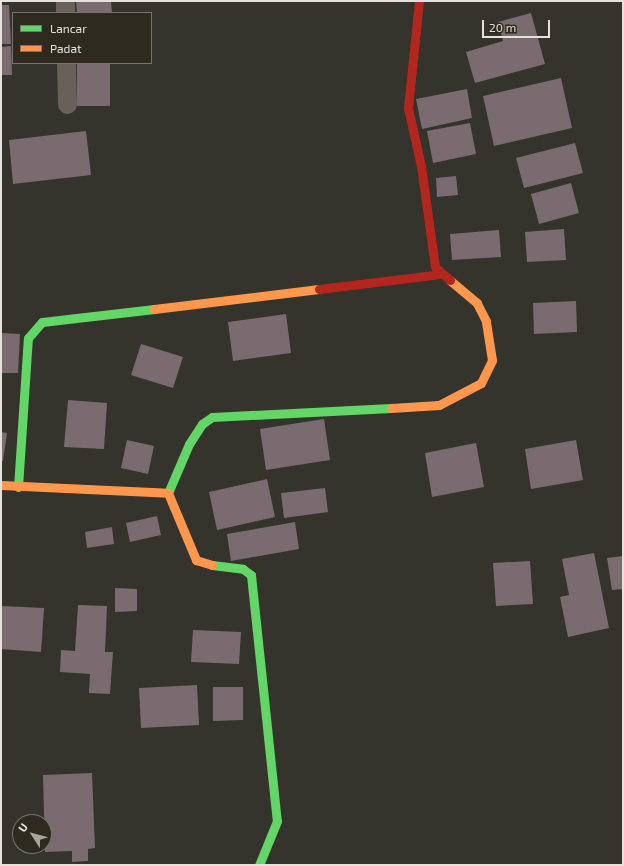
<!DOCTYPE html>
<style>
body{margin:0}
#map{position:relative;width:624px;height:866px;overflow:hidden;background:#34332c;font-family:"Exo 2",sans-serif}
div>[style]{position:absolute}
.building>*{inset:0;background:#7a6b71}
.street>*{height:19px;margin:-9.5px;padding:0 9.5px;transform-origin:9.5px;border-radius:9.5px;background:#696059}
.fast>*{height:9px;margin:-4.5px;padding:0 4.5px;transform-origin:4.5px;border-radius:4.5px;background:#63d668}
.slow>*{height:9px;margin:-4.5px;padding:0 4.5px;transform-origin:4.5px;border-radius:4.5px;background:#ff974d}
.jam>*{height:9px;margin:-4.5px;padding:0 4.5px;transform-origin:4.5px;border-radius:4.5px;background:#b3261e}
span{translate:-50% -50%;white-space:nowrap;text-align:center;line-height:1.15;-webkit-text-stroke:4px #2e2a20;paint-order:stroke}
.frame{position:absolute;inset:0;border:2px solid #e4e2db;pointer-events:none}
.legend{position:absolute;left:12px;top:12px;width:140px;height:52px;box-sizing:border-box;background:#2e2a20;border:1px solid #77746b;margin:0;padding:5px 7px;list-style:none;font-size:12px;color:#e4e2db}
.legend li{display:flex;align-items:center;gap:8px;height:20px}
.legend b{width:20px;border:1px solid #77746b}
.north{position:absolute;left:12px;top:814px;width:40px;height:40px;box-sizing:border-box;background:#2e2a20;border:1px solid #77746b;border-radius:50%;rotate:306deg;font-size:11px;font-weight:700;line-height:16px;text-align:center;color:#e4e2db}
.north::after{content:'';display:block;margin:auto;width:14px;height:18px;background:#a6a59e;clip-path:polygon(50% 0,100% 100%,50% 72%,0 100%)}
.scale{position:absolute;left:482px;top:20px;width:68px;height:18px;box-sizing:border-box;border:2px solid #e4e2db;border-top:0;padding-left:5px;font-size:12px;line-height:14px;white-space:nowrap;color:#e4e2db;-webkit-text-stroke:3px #2e2a20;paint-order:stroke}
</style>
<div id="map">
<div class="building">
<i style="clip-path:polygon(76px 1px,111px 1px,112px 13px,77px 13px)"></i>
<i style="clip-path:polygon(1px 5px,9px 5px,11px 44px,1px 44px)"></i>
<i style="clip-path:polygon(531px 13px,545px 64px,475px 83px,466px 52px,503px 41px,498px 22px)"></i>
<i style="clip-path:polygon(11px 46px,12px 75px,1px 75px,1px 47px)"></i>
<i style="clip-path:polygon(77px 63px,110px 63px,110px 106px,77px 106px)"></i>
<i style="clip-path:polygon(561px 78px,572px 128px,494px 146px,483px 96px)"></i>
<i style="clip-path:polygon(467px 89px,472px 118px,422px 129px,416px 99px)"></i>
<i style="clip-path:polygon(470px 123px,476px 154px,433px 163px,427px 131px)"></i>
<i style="clip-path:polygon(86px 131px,91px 175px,13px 184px,9px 140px)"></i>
<i style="clip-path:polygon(575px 143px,583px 173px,524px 188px,516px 158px)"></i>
<i style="clip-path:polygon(456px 176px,458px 195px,437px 197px,436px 178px)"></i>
<i style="clip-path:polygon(571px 183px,579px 213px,539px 224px,531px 194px)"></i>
<i style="clip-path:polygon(564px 229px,566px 260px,527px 262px,525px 232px)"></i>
<i style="clip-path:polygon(499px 230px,501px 257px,452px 260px,450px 234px)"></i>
<i style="clip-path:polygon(576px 301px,577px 332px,534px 334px,533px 303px)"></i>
<i style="clip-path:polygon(286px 314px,291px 353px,233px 361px,228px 322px)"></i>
<i style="clip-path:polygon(1px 333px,20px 334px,18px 373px,1px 373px)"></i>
<i style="clip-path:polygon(141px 344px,183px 357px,173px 388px,131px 375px)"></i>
<i style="clip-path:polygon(68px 400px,107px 403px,104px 449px,64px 447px)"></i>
<i style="clip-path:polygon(324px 419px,330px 460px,266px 470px,260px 429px)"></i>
<i style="clip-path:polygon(1px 432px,7px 433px,3px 461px,1px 461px)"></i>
<i style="clip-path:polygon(127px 440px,154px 446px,148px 474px,121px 468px)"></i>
<i style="clip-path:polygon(576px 440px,583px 480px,531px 489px,525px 449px)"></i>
<i style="clip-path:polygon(476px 443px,484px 487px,432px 497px,425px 453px)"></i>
<i style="clip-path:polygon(267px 479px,275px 517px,217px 530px,209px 492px)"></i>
<i style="clip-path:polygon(325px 488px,328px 512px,284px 518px,281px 493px)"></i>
<i style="clip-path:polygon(157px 516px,161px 535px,130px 542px,126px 523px)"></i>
<i style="clip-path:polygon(295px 522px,299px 549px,231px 561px,227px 534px)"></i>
<i style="clip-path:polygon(112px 527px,114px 544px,87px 548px,85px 532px)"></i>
<i style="clip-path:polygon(594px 553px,609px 628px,568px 637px,560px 597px,569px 595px,562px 559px)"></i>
<i style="clip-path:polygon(623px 556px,623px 589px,612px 590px,607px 558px)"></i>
<i style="clip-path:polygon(530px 561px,533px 604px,496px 606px,493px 563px)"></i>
<i style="clip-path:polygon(115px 588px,137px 589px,137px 611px,115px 612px)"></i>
<i style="clip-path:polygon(78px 605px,107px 606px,105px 652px,113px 652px,110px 694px,89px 693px,90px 674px,60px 672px,61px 650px,75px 651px)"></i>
<i style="clip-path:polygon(1px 606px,44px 608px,41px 652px,1px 649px)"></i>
<i style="clip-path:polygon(193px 630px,241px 632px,239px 664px,191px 662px)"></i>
<i style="clip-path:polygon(197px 685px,199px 725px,141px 728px,139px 688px)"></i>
<i style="clip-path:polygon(213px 687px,243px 687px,243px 720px,213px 721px)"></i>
<i style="clip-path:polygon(92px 773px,95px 848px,88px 849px,88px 861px,72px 862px,72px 851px,45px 852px,43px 775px)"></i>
</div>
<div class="street">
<i style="left:65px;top:1px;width:12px;rotate:90deg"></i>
<i style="left:66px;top:63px;width:41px;rotate:88.6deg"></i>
</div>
<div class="fast">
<i style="left:18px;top:487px;width:149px;rotate:-86.2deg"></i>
<i style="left:28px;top:338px;width:21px;rotate:-49deg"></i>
<i style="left:42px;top:322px;width:113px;rotate:-6.6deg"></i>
<i style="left:168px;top:493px;width:53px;rotate:-66.8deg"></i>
<i style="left:189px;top:444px;width:24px;rotate:-57deg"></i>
<i style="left:202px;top:424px;width:12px;rotate:-35deg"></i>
<i style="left:212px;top:417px;width:179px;rotate:-2.9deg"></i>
<i style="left:212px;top:565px;width:31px;rotate:7deg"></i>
<i style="left:243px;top:569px;width:10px;rotate:37deg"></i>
<i style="left:251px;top:575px;width:247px;rotate:84deg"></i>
<i style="left:277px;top:821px;width:48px;rotate:112.2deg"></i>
</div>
<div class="slow">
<i style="left:154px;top:309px;width:166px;rotate:-6.9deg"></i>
<i style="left:391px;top:408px;width:48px;rotate:-3.6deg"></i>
<i style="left:439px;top:405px;width:47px;rotate:-27.6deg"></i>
<i style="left:481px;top:383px;width:25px;rotate:-64deg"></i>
<i style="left:492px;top:360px;width:39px;rotate:-99deg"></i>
<i style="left:486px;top:321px;width:20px;rotate:-117deg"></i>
<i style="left:477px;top:303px;width:35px;rotate:-140deg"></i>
<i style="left:1px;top:485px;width:167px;rotate:2.7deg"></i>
<i style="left:168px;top:493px;width:73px;rotate:67.3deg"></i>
<i style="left:196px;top:560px;width:17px;rotate:17deg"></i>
</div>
<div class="jam">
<i style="left:419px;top:1px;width:108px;rotate:95.9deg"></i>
<i style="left:408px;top:108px;width:59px;rotate:77.4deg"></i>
<i style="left:421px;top:166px;width:102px;rotate:82.1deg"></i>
<i style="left:435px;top:267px;width:20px;rotate:41deg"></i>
<i style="left:319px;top:289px;width:124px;rotate:-7deg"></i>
</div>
<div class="frame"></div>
<ul class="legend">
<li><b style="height:5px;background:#63d668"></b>Lancar</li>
<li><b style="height:5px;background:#ff974d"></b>Padat</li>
</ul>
<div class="north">U</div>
<div class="scale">20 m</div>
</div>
